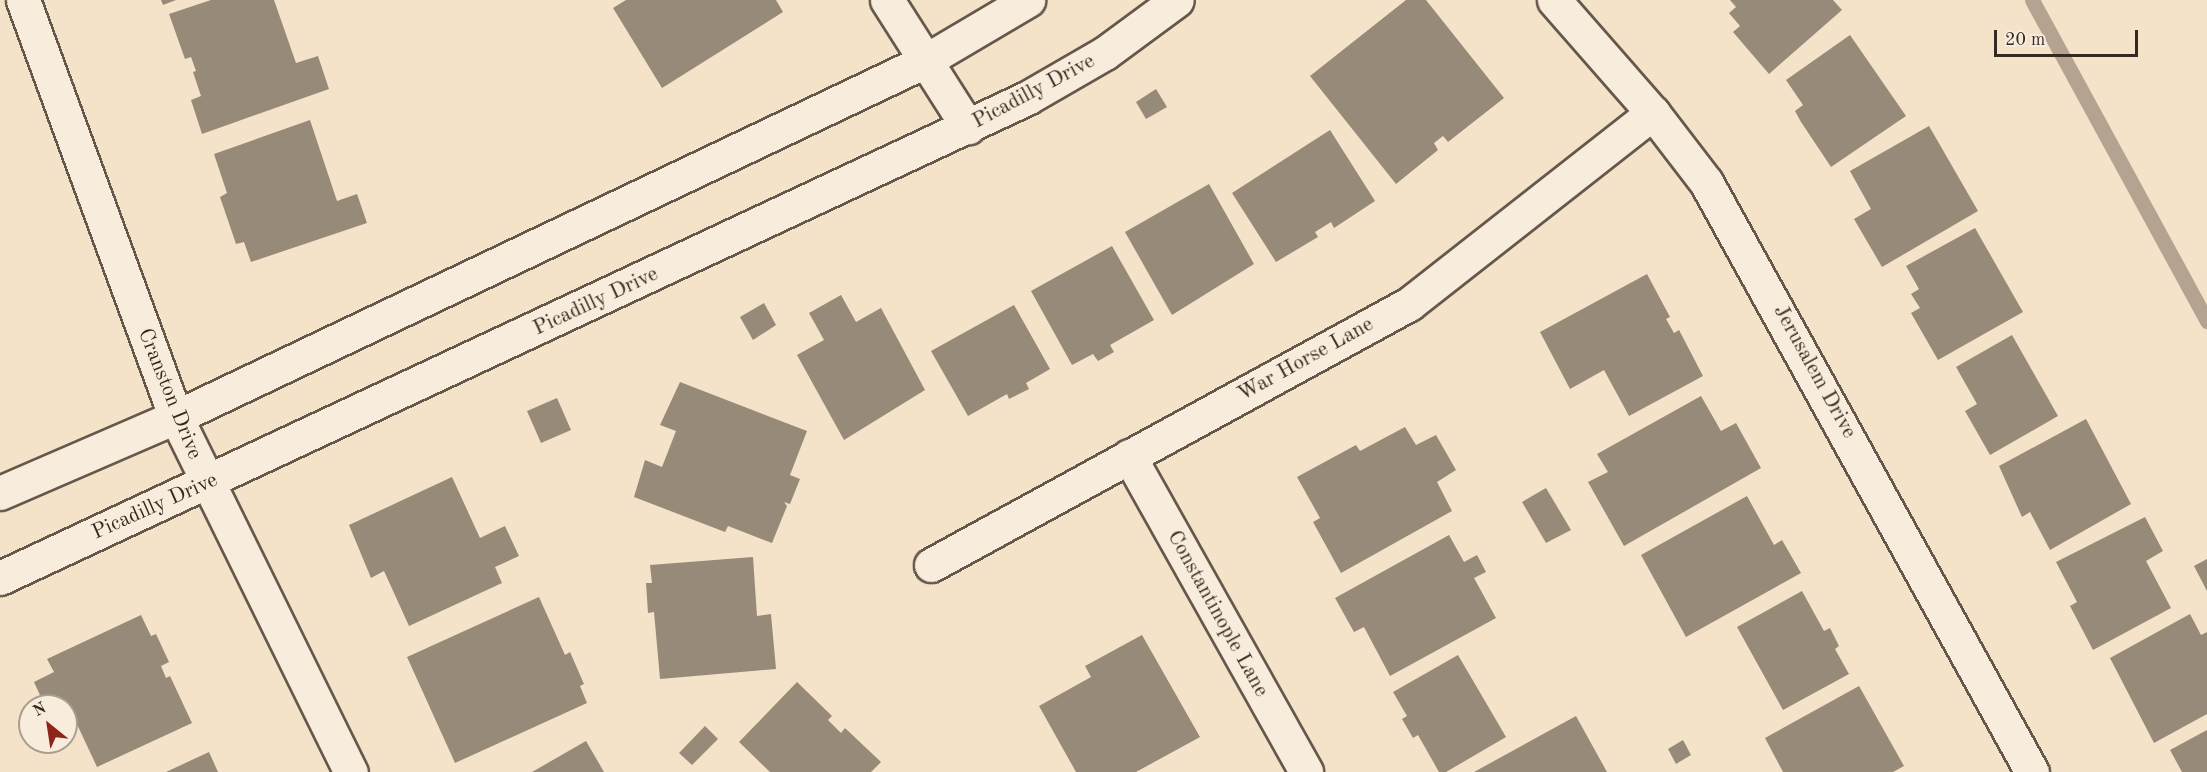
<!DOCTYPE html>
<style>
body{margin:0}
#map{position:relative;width:2207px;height:772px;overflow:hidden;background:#f4e2c9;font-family:"Old Standard TT",serif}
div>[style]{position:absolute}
.stream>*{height:15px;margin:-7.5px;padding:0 7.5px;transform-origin:7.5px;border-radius:7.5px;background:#b3a390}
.building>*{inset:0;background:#988a78}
.roads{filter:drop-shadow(2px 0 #65584b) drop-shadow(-2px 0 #65584b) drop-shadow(0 2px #65584b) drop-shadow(0 -2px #65584b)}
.minor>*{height:33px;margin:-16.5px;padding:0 16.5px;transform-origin:16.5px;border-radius:16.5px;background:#f8ecdc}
span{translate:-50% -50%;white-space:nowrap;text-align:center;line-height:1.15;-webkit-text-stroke:5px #f8ecdc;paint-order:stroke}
.street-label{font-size:21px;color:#352a21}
.north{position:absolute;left:18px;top:694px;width:60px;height:60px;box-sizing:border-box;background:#f8ecdc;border:2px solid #aa9e91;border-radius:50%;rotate:330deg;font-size:16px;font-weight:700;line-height:24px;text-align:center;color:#352a21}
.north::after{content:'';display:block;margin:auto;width:21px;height:27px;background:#8f2418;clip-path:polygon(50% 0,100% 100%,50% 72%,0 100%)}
.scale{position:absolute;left:1994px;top:30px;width:144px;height:27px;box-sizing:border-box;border:3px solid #352a21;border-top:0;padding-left:8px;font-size:18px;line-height:21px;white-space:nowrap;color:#352a21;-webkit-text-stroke:4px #f8ecdc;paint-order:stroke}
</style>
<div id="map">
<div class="stream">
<i style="left:2032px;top:0;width:366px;rotate:61.4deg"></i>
</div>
<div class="building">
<i style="clip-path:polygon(161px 0,176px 0,163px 5px)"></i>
<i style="clip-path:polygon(211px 0,274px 0,296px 63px,318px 56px,329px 89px,202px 134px,191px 100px,201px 96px,193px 72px,196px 71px,191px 57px,185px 59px,169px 14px)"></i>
<i style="clip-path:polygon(626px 0,776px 0,783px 12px,662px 88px,613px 8px)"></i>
<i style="clip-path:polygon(1406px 0,1426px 0,1504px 98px,1448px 142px,1443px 136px,1434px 143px,1438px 150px,1396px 184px,1310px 76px)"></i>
<i style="clip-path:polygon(1730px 0,1833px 0,1842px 10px,1769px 74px,1733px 32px,1740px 26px,1729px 13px,1736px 7px)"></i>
<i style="clip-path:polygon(1850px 35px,1906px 116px,1831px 167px,1801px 122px,1795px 111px,1803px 105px,1786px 80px)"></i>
<i style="clip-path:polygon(1156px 89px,1167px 107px,1146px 119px,1136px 102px)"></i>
<i style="clip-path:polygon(310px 120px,337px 201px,357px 194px,367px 223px,251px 262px,244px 242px,236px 244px,220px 197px,227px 193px,214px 154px)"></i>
<i style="clip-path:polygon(1929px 126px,1978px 211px,1882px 267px,1854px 219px,1871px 209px,1850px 171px)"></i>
<i style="clip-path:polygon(1330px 130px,1375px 201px,1334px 228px,1331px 222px,1315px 232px,1318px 237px,1276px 262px,1232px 193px)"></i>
<i style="clip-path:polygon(1209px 184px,1254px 264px,1172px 315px,1125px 232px)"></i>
<i style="clip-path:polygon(1975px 228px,2023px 312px,1938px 360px,1911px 313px,1920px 308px,1911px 294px,1919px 289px,1906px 266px)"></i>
<i style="clip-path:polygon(1112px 246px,1154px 320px,1110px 345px,1114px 352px,1098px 361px,1093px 354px,1072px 365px,1031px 291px)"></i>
<i style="clip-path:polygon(1647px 274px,1670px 317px,1666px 319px,1674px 333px,1679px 330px,1703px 376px,1629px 416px,1604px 370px,1570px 389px,1540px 332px)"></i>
<i style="clip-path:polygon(841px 295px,856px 322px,881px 308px,925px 390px,844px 440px,797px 355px,824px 340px,809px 313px)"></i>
<i style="clip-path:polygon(764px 303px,776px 325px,753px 340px,740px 317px)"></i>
<i style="clip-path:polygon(1014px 305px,1050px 369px,1026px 383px,1029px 389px,1009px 399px,1007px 394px,968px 416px,931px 351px)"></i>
<i style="clip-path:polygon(2012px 335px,2058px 416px,1990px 455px,1965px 411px,1977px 404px,1956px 367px)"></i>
<i style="clip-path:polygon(680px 382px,807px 431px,790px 475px,800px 479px,790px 504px,784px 502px,787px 506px,772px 543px,728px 526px,725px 532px,634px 497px,645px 460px,662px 467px,676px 431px,660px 425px)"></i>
<i style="clip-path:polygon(1701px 396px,1721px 431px,1736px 423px,1761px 468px,1624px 546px,1588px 482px,1608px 472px,1597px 454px)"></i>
<i style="clip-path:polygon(557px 398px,571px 430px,541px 443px,527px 411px)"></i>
<i style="clip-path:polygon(2086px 419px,2131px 504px,2050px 550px,2030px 512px,2022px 517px,1999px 466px)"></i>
<i style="clip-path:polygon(1405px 427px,1416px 445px,1436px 435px,1456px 470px,1437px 482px,1452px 511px,1341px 573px,1313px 522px,1320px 518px,1297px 477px,1356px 445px,1360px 451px)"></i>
<i style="clip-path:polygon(452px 477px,480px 538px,505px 526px,519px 556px,495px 567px,502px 583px,409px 626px,384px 571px,371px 578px,349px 525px)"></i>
<i style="clip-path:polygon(1546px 488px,1571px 530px,1546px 543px,1522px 502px)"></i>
<i style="clip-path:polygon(1747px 496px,1774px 545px,1782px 540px,1801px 573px,1686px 637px,1641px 555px)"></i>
<i style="clip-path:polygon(2145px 517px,2163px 551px,2146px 561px,2171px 608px,2093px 650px,2070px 606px,2077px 602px,2056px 562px)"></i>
<i style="clip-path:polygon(1449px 535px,1464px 562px,1477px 555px,1486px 572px,1474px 578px,1496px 618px,1390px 676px,1364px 627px,1354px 632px,1335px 598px)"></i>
<i style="clip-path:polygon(753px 557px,757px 616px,771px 614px,776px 669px,660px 679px,654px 612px,648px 613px,646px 583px,652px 583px,650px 565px)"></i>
<i style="clip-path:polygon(2207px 559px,2207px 591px,2194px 566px)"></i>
<i style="clip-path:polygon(1802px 591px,1824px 631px,1830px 628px,1839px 646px,1835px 649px,1849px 674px,1783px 710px,1737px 627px)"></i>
<i style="clip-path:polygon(539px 597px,565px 655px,570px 652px,584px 684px,580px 686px,587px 703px,455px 763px,407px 657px)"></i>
<i style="clip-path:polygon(2190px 614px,2201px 635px,2207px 632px,2207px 714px,2154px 743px,2110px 658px)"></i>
<i style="clip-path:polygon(141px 615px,151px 636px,156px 634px,169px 662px,161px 666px,166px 678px,170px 676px,192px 723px,97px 767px,75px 720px,66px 724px,66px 706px,45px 706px,34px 682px,54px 672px,47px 659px)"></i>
<i style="clip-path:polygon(1142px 635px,1200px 737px,1136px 772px,1076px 772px,1039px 706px,1091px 677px,1085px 666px)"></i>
<i style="clip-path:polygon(1458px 655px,1506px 737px,1446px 772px,1439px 772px,1418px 735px,1413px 738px,1402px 719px,1407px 716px,1393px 692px)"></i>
<i style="clip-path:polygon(797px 682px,832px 716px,828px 720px,841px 733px,845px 728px,881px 762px,871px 772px,770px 772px,739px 742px)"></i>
<i style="clip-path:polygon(1859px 686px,1904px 766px,1893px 772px,1783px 772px,1765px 738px)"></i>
<i style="clip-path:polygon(1576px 716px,1607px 772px,1474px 772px)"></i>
<i style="clip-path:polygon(705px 726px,718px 739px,692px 765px,679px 753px)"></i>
<i style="clip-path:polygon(2207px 730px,2207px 772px,2182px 772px,2170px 750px)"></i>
<i style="clip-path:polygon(1683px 740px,1691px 755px,1676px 764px,1668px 749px)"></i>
<i style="clip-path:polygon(586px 741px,604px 772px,532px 772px)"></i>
<i style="clip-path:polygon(209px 752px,218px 772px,166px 772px)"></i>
</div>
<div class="roads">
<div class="minor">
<i style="left:23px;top:0;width:444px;rotate:69.9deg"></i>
<i style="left:176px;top:417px;width:396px;rotate:63.8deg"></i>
<i style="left:887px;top:0;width:151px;rotate:57.5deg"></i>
<i style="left:1554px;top:0;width:150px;rotate:48.8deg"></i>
<i style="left:1653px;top:113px;width:87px;rotate:52.5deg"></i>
<i style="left:1706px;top:182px;width:674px;rotate:61.08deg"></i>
<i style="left:1129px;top:456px;width:362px;rotate:60.7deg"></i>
<i style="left:0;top:493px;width:192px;rotate:-23.4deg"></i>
<i style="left:176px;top:417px;width:829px;rotate:-25.42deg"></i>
<i style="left:925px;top:61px;width:120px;rotate:-30.6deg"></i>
<i style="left:931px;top:565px;width:545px;rotate:-28.64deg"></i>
<i style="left:1409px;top:304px;width:310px;rotate:-38.1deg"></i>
<i style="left:0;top:578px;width:1134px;rotate:-25.05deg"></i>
<i style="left:1027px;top:98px;width:90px;rotate:-30deg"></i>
<i style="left:1105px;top:53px;width:89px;rotate:-36.4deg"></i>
</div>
</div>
<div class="street-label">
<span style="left:1034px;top:92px;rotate:-28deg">Picadilly Drive</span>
<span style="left:596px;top:302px;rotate:-25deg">Picadilly Drive</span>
<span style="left:1306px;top:360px;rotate:-29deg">War Horse Lane</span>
<span style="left:1814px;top:372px;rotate:61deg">Jerusalem Drive</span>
<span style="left:169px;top:394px;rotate:68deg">Cranston Drive</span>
<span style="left:155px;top:507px;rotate:-24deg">Picadilly Drive</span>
<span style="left:1217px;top:614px;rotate:61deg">Constantinople Lane</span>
</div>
<div class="north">N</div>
<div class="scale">20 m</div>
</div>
